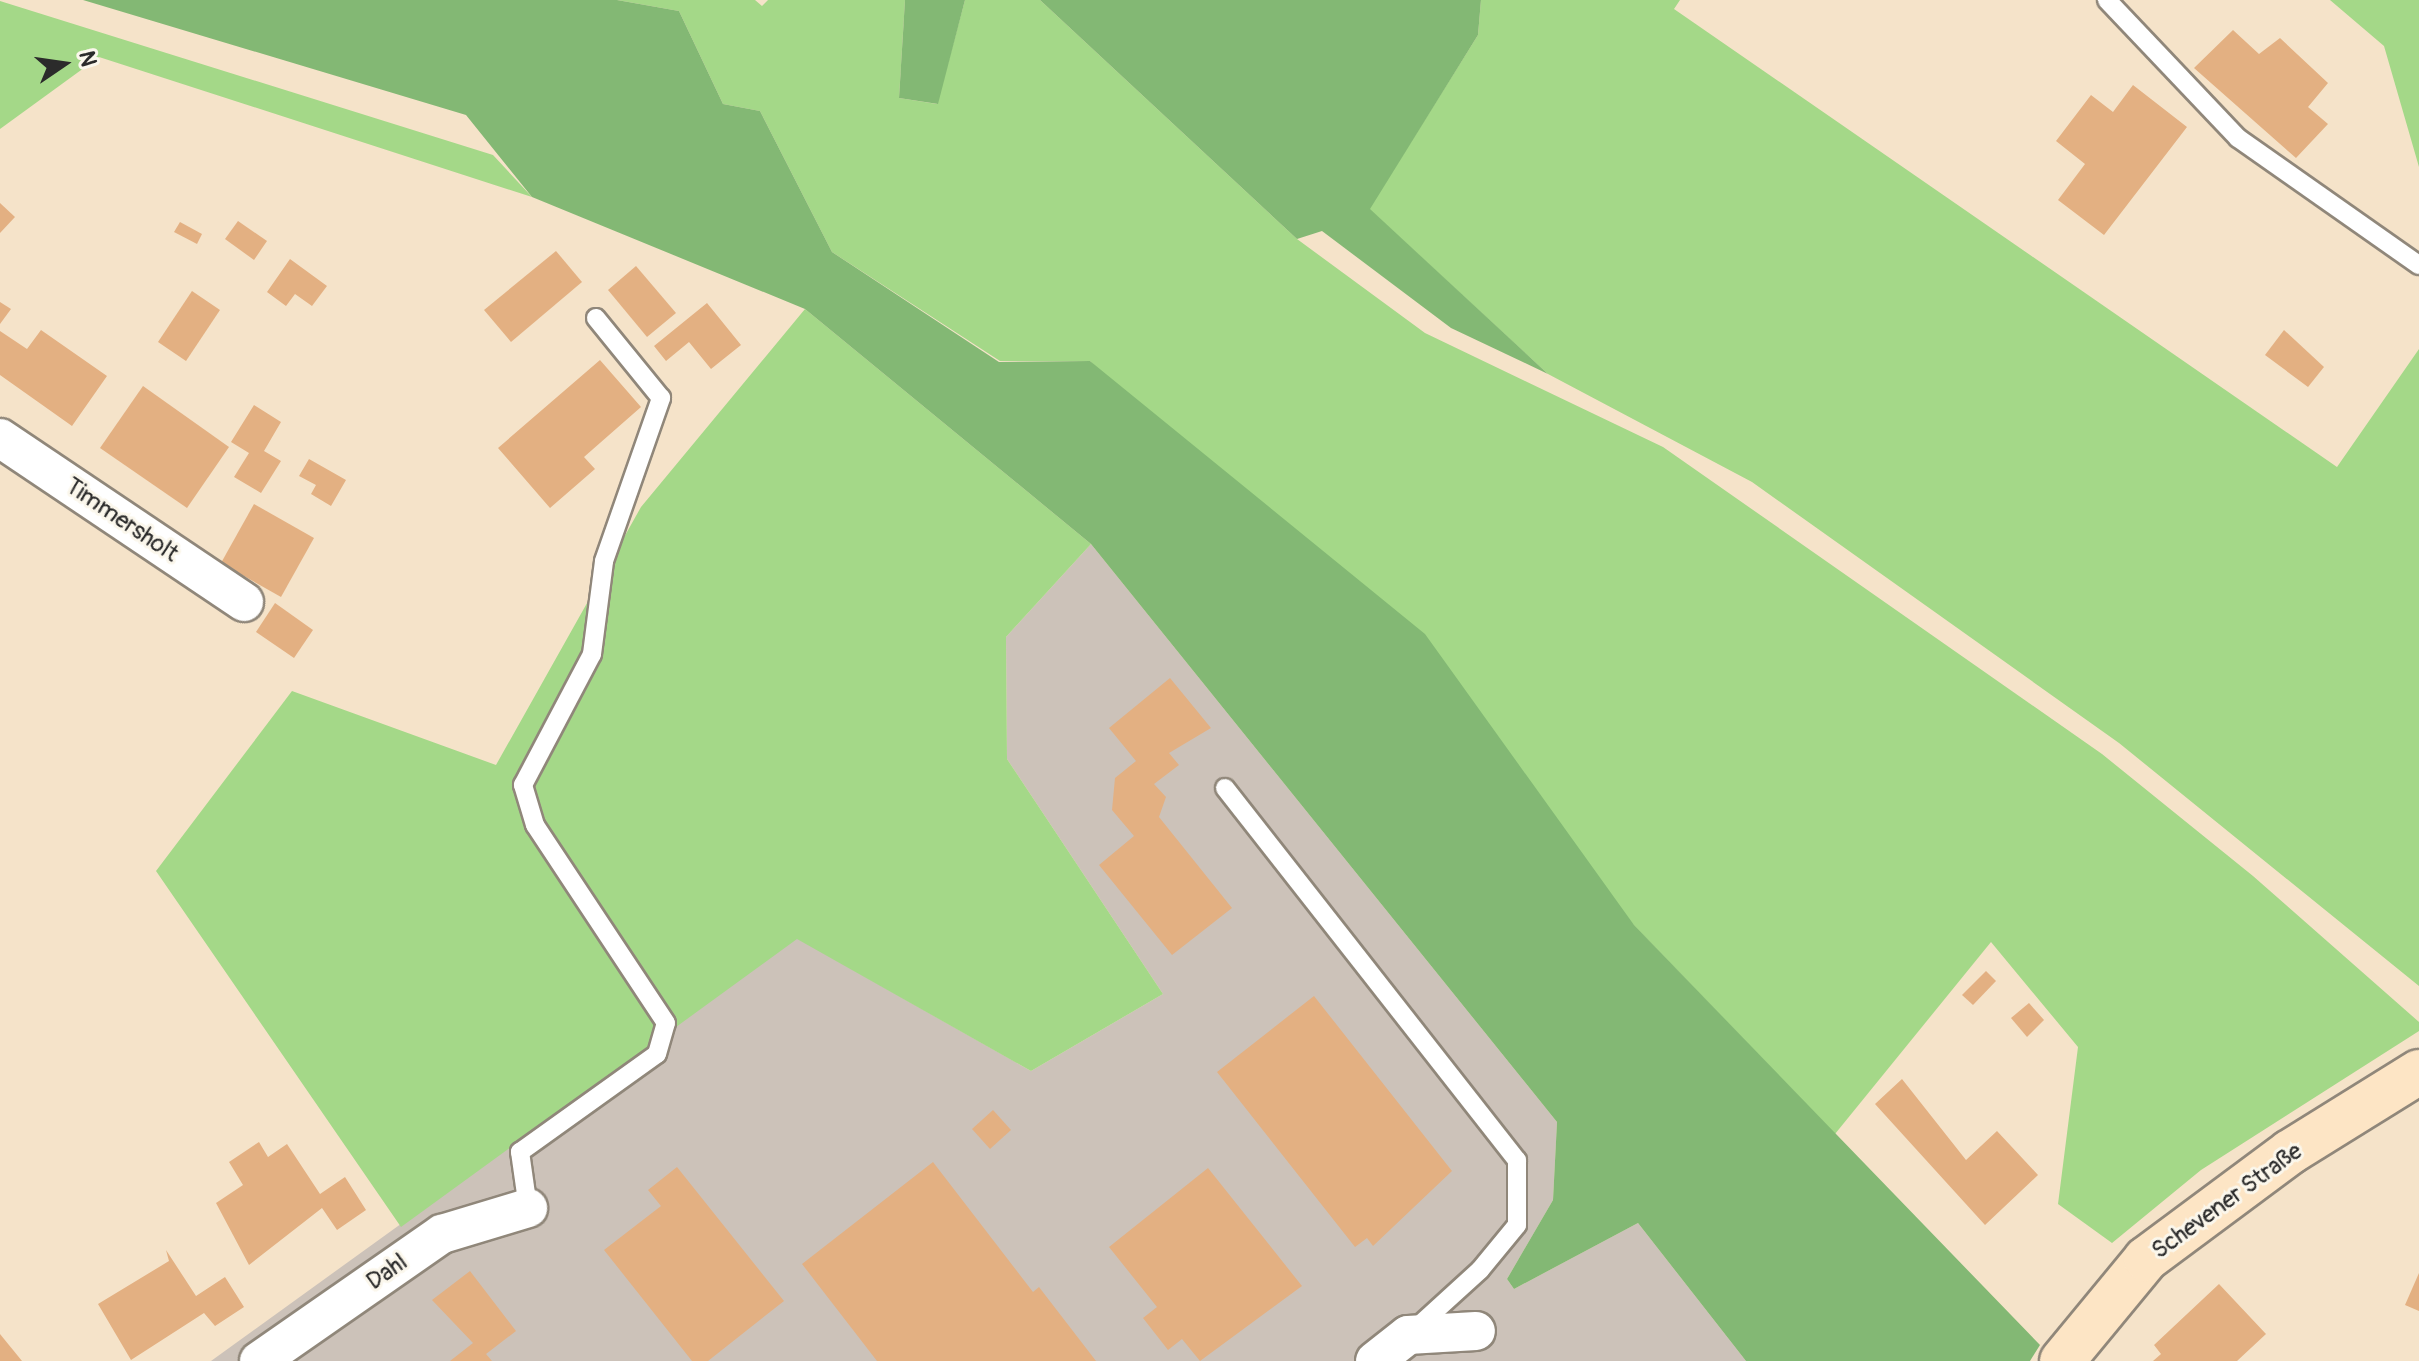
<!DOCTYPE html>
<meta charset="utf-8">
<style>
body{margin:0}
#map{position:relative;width:2419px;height:1361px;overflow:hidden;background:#f5e3c9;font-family:Pangolin,sans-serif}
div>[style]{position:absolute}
.industrial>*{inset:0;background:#ccc2b9}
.green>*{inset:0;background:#a4d888}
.forest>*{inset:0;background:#83b874}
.building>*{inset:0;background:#e3b082}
.roads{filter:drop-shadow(2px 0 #90877a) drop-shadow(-2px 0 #90877a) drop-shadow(0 2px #90877a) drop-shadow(0 -2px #90877a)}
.lane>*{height:18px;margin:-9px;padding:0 9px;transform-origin:9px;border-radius:9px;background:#fff}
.street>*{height:38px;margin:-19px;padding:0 19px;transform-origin:19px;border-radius:19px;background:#fff}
.secondary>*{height:44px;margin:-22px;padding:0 22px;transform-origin:22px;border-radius:22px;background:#fde5c5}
span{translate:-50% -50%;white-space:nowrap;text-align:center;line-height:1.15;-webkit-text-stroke:6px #fbf7ec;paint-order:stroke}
.street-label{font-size:24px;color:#2b2b2b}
.north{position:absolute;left:24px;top:24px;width:80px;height:80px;-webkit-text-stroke:6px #fbf7ec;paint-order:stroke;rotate:77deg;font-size:22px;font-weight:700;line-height:32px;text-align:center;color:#2b2b2b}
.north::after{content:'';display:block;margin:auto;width:28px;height:36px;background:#2b2b2b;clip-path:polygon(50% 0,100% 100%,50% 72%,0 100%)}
</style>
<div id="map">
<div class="industrial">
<i style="clip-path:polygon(1091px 544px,1557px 1122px,1553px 1200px,1507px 1279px,1514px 1289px,1638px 1223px,1746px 1361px,211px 1361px,797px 938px,1031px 1071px,1163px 994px,1007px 759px,1006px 637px)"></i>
</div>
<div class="green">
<i style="clip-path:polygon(617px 0,755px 0,762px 6px,768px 0,905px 0,899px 98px,937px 104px,965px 0,1040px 0,1297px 239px,1425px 333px,1663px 447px,2102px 754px,2253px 876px,2419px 1022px,2419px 1031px,2201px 1170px,2112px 1243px,2058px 1204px,2078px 1047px,1991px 942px,1835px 1134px,1090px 361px,1000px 361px,832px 252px,760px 111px,723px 104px,679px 11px)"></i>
<i style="clip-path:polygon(1481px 0,1680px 0,1674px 9px,2337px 467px,2419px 349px,2419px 986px,2119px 743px,1752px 482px,1548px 374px,1369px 209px,1478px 35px)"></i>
<i style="clip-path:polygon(2330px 0,2419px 0,2419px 167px,2384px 46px)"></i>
<i style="clip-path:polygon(0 1px,493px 155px,532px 197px,99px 57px,0 129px)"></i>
<i style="clip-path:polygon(805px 309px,1091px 544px,1006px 637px,1007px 759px,1163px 994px,1031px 1071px,797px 939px,401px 1227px,156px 871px,292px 691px,496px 765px,641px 507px)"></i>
</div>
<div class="forest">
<i style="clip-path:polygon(83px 0,617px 0,679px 11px,723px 104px,760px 111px,832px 252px,999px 362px,1090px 361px,1425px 634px,1634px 925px,2040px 1345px,2030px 1361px,1746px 1361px,1638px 1223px,1514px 1289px,1507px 1279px,1553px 1200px,1557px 1122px,1091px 544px,805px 309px,532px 197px,466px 115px)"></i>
<i style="clip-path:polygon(905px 0,965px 0,938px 104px,899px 98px)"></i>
<i style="clip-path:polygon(1040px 0,1481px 0,1478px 35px,1370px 209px,1548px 374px,1451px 328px,1322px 231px,1297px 239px)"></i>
</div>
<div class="building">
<i style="clip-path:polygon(2233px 30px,2259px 54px,2280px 38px,2328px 83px,2308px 107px,2328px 124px,2296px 158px,2194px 68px)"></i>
<i style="clip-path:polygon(2133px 85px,2187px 127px,2104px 235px,2058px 200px,2085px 164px,2056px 141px,2091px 95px,2113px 112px)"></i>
<i style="clip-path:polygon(0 203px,15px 217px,0 233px)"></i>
<i style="clip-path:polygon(238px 221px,267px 241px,254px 260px,225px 239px)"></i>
<i style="clip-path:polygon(180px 222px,202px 234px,197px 244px,174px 232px)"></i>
<i style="clip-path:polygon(556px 251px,582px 282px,511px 342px,484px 310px)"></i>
<i style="clip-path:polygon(290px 259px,327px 286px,312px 306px,295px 294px,286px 306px,267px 292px)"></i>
<i style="clip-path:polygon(636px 266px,676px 313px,647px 337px,608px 290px)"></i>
<i style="clip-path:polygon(192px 291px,220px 310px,186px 361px,158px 342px)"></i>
<i style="clip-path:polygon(0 302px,11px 309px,0 324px)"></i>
<i style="clip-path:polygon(707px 303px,741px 345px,711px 369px,689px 342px,666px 361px,654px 346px)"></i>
<i style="clip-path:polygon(41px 330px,107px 376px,72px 426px,0 375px,0 331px,27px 349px)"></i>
<i style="clip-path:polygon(2284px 330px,2324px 367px,2308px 387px,2265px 355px)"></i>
<i style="clip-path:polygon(600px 360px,641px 407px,584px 457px,595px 469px,550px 508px,498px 448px)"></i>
<i style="clip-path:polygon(143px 386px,229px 447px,187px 508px,100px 448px)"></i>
<i style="clip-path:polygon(254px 405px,281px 422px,264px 451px,281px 461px,261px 493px,234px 477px,249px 453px,231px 442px)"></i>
<i style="clip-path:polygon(309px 459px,346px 480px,331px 506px,311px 494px,316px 485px,299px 476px)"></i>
<i style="clip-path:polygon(254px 504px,314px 538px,281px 597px,221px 563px)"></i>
<i style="clip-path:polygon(275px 603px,313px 630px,294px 658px,256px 632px)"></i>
<i style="clip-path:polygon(1170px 678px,1211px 728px,1169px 753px,1179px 765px,1154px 784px,1166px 797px,1159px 817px,1232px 908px,1172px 955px,1099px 865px,1134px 836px,1112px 810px,1115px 778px,1136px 761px,1109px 728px)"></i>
<i style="clip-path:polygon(1986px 971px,1996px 981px,1973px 1005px,1962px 995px)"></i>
<i style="clip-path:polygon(1314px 996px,1452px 1171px,1373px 1246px,1367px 1238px,1355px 1247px,1217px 1072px)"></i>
<i style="clip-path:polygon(2029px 1003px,2044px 1020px,2027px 1037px,2011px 1018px)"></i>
<i style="clip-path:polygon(1902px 1079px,1966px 1160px,1997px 1131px,2038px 1175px,1985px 1225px,1875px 1104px)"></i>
<i style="clip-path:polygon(993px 1110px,1011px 1130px,990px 1149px,972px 1129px)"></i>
<i style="clip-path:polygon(259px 1142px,268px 1157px,287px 1144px,320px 1194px,345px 1177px,366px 1210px,337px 1230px,322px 1208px,249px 1265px,216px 1203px,243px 1185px,229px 1162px)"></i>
<i style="clip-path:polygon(933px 1162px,1033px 1292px,1039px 1287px,1096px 1361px,877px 1361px,802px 1264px)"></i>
<i style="clip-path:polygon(677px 1167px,784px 1301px,708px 1361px,692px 1361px,604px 1250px,661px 1206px,648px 1190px)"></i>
<i style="clip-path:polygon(1208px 1168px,1302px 1286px,1200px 1361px,1182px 1339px,1168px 1350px,1143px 1318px,1157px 1307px,1109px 1247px)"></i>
<i style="clip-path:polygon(166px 1250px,196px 1296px,225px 1277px,244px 1307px,215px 1326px,204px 1313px,131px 1360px,98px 1304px,169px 1261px)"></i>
<i style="clip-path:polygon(470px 1271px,516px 1331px,486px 1354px,492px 1361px,450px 1361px,473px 1343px,432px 1300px)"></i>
<i style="clip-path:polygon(2419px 1273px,2419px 1311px,2405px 1305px)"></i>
<i style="clip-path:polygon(2219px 1284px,2266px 1334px,2237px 1361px,2153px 1361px,2161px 1354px,2154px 1345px)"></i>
<i style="clip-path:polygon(0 1334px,22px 1361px,0 1361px)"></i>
</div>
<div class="roads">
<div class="lane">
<i style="left:2107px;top:0;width:190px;rotate:46.5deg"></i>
<i style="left:2238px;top:138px;width:221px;rotate:35.1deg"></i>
<i style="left:1225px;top:788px;width:473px;rotate:51.9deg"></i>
<i style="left:1517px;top:1160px;width:65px;rotate:90deg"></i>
<i style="left:1517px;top:1225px;width:58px;rotate:129.4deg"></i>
<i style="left:1480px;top:1270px;width:89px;rotate:137.7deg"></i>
<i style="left:528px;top:1208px;width:57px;rotate:-98.1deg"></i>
<i style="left:520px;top:1152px;width:168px;rotate:-35.6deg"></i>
<i style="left:657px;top:1054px;width:32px;rotate:-74deg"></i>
<i style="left:666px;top:1023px;width:237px;rotate:-123.5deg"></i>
<i style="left:535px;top:825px;width:42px;rotate:-106.7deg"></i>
<i style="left:523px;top:785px;width:148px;rotate:-62.2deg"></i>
<i style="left:592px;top:654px;width:94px;rotate:-82.6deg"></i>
<i style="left:604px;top:561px;width:173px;rotate:-70.7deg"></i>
<i style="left:661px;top:398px;width:103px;rotate:-129.1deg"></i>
</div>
<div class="street">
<i style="left:0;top:438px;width:294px;rotate:33.9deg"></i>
<i style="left:259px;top:1361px;width:223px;rotate:-34.8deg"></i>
<i style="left:442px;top:1234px;width:90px;rotate:-16.8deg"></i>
<i style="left:1375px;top:1361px;width:42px;rotate:-38.2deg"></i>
<i style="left:1408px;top:1335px;width:68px;rotate:-3.4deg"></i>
</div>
<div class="secondary">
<i style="left:2062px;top:1361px;width:132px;rotate:-50.5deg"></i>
<i style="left:2146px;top:1259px;width:179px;rotate:-36.6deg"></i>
<i style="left:2290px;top:1152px;width:152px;rotate:-31.8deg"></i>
</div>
</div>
<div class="street-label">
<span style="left:122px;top:520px;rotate:34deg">Timmersholt</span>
<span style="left:2227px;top:1201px;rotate:-36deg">Schevener Straße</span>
<span style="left:387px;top:1272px;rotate:-35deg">Dahl</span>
</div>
<div class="north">N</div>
</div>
